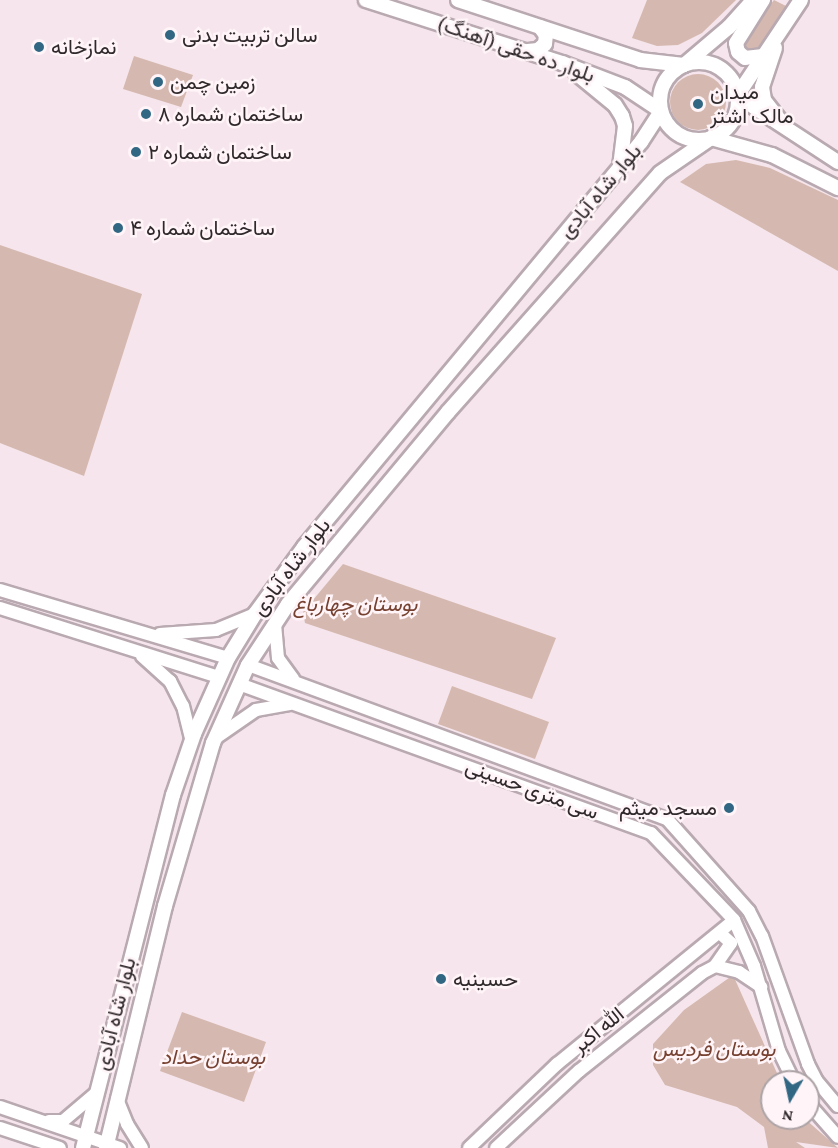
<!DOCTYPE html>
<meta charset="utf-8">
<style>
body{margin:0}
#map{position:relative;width:838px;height:1148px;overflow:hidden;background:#f6e5ec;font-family:"Crimson Pro",Vazirmatn,serif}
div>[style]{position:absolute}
.green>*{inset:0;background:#d5b9b0}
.round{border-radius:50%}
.roads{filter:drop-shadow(2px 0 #b9a9b0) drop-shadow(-2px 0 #b9a9b0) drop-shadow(0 2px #b9a9b0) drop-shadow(0 -2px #b9a9b0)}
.secondary>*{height:12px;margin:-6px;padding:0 6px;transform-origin:6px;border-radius:6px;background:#fff}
.primary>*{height:14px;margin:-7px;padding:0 7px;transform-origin:7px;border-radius:7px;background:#fff}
.primary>.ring{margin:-7px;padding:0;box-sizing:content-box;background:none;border:14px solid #fff;border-radius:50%}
.dots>*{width:16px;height:16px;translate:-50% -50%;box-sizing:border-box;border:3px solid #fff4f8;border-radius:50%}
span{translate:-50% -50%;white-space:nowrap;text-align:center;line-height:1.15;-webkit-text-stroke:5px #fff4f8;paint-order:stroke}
.poi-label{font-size:21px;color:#2f292b}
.left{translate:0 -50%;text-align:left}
.right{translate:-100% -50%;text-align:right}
.street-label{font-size:21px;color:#2f292b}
.park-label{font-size:21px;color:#764130;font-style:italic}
.north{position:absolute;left:760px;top:1070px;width:60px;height:60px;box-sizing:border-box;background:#fff4f8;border:2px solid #aca3a6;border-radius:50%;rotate:189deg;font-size:16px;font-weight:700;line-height:24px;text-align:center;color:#2f292b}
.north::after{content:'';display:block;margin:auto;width:21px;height:27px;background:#316783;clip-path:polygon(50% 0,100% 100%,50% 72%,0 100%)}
</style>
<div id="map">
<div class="green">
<i style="clip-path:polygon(647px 0,736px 0,702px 33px,678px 45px,657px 46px,632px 38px)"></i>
<i style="clip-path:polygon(774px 0,788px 7px,763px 45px,751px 50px,743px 45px,744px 38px)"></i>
<i style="clip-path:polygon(134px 56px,193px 75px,181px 107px,123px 89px)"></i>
<i class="round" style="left:670px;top:74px;width:56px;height:56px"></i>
<i style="clip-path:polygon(736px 160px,770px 168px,838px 200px,838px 271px,680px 182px,706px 164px)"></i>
<i style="clip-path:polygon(0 245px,142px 294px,84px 476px,0 443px)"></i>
<i style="clip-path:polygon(343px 564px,556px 638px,532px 699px,305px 623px,303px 612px)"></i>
<i style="clip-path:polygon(452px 686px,549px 722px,535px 759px,438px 724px)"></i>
<i style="clip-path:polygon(733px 975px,781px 1082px,772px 1082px,772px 1118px,804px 1118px,838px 1148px,796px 1142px,805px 1148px,768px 1148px,764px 1127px,737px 1107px,665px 1085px,653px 1065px,653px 1044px,684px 1010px)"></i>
<i style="clip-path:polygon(182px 1012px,266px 1042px,244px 1102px,160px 1071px)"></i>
</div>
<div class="roads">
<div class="secondary">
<i style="left:0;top:590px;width:238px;rotate:16.6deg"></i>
<i style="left:0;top:608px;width:230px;rotate:17.5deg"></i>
<i style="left:275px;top:624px;width:34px;rotate:85deg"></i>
<i style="left:278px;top:658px;width:26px;rotate:54deg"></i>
<i style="left:160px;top:634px;width:56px;rotate:-4.1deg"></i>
<i style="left:216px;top:630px;width:42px;rotate:-22.3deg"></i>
<i style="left:142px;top:656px;width:38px;rotate:42deg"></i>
<i style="left:170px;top:681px;width:28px;rotate:63deg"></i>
<i style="left:183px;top:706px;width:36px;rotate:76deg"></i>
<i style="left:248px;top:665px;width:446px;rotate:20.2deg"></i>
<i style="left:667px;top:819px;width:123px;rotate:48.3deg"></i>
<i style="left:749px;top:911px;width:28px;rotate:63deg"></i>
<i style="left:762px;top:936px;width:136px;rotate:70.2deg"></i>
<i style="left:808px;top:1064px;width:18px;rotate:63deg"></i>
<i style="left:816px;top:1080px;width:34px;rotate:50deg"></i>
<i style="left:239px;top:684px;width:438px;rotate:19.9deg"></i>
<i style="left:651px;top:833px;width:120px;rotate:46.3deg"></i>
<i style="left:734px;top:920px;width:50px;rotate:66.5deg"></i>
<i style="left:754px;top:966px;width:89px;rotate:73.6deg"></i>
<i style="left:779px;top:1051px;width:34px;rotate:64deg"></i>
<i style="left:217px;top:737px;width:47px;rotate:-34.7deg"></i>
<i style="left:256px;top:710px;width:34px;rotate:-10deg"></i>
<i style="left:715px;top:966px;width:28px;rotate:-55deg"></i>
<i style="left:731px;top:943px;width:15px;rotate:-138deg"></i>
<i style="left:117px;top:1099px;width:27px;rotate:68deg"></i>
<i style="left:127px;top:1124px;width:28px;rotate:58deg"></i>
<i style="left:808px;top:1103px;width:45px;rotate:48.6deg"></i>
<i style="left:0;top:1107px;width:127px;rotate:18.9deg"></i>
<i style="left:49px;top:1121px;width:14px"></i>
<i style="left:63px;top:1121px;width:42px;rotate:-40.2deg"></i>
<i style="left:0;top:1128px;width:63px;rotate:18.4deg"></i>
<i style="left:469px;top:1148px;width:122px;rotate:-43.7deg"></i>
<i style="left:557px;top:1064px;width:228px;rotate:-39.1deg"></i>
<i style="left:496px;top:1148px;width:113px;rotate:-42.9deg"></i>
<i style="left:579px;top:1071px;width:157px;rotate:-38.5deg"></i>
<i style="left:702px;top:973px;width:15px;rotate:-28deg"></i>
<i style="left:715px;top:966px;width:25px;rotate:14deg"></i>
<i style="left:739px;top:972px;width:27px;rotate:34deg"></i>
</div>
<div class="primary">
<i style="left:458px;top:0;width:192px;rotate:18.2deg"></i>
<i style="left:640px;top:60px;width:44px;rotate:6.5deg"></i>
<i style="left:684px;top:65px;width:59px;rotate:-40.2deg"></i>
<i style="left:729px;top:27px;width:36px;rotate:-48deg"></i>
<i style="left:801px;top:0;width:115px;rotate:123.7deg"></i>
<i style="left:737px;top:96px;width:121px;rotate:33.2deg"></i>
<i style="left:775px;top:48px;width:41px;rotate:108.4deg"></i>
<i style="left:762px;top:87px;width:13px;rotate:81deg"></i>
<i style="left:764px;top:100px;width:29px;rotate:52deg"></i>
<i style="left:528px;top:51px;width:10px;rotate:-6deg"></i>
<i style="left:538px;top:50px;width:9px;rotate:-41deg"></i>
<i style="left:545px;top:44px;width:9px;rotate:-84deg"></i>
<i style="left:546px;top:35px;width:10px;rotate:-127deg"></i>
<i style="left:763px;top:56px;width:18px;rotate:174deg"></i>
<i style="left:745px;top:58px;width:9px;rotate:-139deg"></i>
<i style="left:738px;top:52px;width:9px;rotate:-103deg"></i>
<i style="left:736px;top:43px;width:51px;rotate:-57.9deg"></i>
<i class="ring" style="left:660px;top:62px;width:64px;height:64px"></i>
<i style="left:576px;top:73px;width:50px;rotate:39.4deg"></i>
<i style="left:615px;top:105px;width:13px;rotate:58deg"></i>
<i style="left:622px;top:116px;width:10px;rotate:73deg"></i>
<i style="left:625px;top:126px;width:41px;rotate:97deg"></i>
<i style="left:83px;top:1148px;width:364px;rotate:-75.7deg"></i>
<i style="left:173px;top:795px;width:65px;rotate:-71deg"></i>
<i style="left:194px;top:734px;width:83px;rotate:-65.9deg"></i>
<i style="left:228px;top:658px;width:52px;rotate:-58.5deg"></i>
<i style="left:255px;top:614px;width:83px;rotate:-53.8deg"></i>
<i style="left:304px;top:547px;width:527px;rotate:-50.24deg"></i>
<i style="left:641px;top:142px;width:37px;rotate:-57deg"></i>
<i style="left:661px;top:111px;width:43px;rotate:-146.3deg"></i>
<i style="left:625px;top:87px;width:67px;rotate:-159.1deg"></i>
<i style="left:562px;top:63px;width:206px;rotate:-162.2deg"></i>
<i style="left:106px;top:1148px;width:249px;rotate:-76.3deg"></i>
<i style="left:165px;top:906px;width:170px;rotate:-73.6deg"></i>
<i style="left:213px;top:743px;width:85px;rotate:-65.8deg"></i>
<i style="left:248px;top:665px;width:73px;rotate:-56.7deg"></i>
<i style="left:288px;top:604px;width:250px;rotate:-50.2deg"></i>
<i style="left:448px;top:412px;width:319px;rotate:-48.4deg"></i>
<i style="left:660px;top:173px;width:62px;rotate:-34.5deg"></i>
<i style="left:711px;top:138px;width:63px;rotate:15.6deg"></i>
<i style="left:772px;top:155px;width:74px;rotate:26.6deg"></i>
</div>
</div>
<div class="dots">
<i style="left:170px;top:35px;background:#316783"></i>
<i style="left:39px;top:47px;background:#316783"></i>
<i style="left:158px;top:82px;background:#316783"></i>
<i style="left:698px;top:104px;background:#316783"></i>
<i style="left:146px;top:114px;background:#316783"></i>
<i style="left:136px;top:152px;background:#316783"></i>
<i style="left:118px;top:228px;background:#316783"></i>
<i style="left:729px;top:808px;background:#316783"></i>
<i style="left:441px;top:979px;background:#316783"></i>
</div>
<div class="poi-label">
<span class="left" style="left:182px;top:35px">سالن تربیت بدنی</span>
<span class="left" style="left:51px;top:47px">نمازخانه</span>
<span class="left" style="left:170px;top:82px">زمین چمن</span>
<span class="left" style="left:710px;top:104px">میدان<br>مالک اشتر</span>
<span class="left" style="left:158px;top:114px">ساختمان شماره ۸</span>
<span class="left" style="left:148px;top:152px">ساختمان شماره ۲</span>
<span class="left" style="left:130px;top:228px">ساختمان شماره ۴</span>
<span class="right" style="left:717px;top:808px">مسجد میثم</span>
<span class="left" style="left:453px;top:979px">حسینیه</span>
</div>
<div class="street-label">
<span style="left:516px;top:49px;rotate:19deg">بلوار ده حقی (آهنگ)</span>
<span style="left:600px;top:191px;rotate:-50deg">بلوار شاه آبادی</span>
<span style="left:291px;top:567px;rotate:-53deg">بلوار شاه آبادی</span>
<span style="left:532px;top:789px;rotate:20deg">سی متری حسینی</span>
<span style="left:115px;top:1014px;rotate:-76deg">بلوار شاه آبادی</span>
<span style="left:598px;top:1030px;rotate:-39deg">الله اکبر</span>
</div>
<div class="park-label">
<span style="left:355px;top:604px">بوستان چهارباغ</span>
<span style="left:714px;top:1049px">بوستان فردیس</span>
<span style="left:213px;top:1057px">بوستان حداد</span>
</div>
<div class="north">N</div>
</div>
